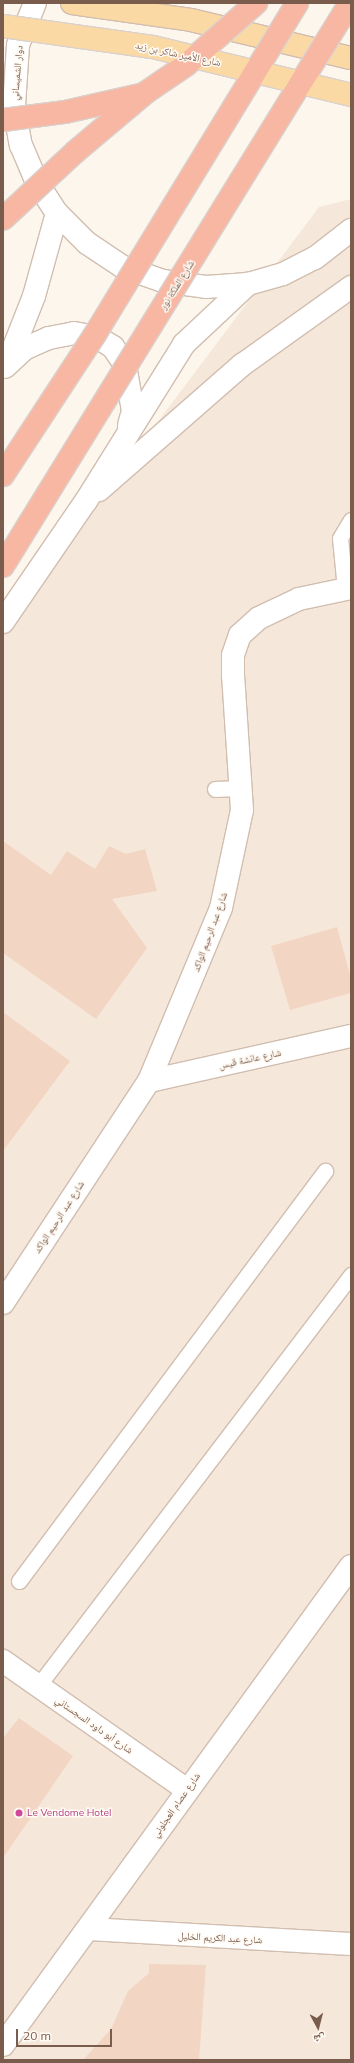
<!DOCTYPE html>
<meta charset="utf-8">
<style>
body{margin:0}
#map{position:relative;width:354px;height:2063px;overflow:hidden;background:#fdf6ec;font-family:Mulish,"Noto Naskh Arabic",sans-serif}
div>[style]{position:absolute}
.residential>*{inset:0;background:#f5e8da}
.building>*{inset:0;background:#f3d5c3}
.roads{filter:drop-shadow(1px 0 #d1beb0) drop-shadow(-1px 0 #d1beb0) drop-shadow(0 1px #d1beb0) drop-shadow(0 -1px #d1beb0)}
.lane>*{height:15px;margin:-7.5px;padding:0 7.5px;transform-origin:7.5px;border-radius:7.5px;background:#fff}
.street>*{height:22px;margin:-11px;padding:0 11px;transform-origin:11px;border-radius:11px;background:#fff}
.secondary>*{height:22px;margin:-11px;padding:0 11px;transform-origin:11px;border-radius:11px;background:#fff}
.primary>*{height:22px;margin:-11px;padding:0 11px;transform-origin:11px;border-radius:11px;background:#fbd9a5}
.bridges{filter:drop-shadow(1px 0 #dad1cd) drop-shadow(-1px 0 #dad1cd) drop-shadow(0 1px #dad1cd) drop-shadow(0 -1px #dad1cd)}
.primary-bridge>*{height:22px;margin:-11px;padding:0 11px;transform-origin:11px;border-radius:11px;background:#fbd9a5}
.highway-bridge>*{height:22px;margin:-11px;padding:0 11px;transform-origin:11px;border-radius:11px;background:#f7b7a3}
.dots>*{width:11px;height:11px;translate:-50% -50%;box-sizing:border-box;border:2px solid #fffaf3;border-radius:50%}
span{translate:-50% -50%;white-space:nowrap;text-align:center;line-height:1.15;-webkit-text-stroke:3px #fffaf3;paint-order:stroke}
.street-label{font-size:10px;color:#7a5c4d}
.hotel-label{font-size:10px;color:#b23c85}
.left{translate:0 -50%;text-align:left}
.frame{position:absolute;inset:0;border:4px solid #7a5c4d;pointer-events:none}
.north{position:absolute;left:298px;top:2007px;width:40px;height:40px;-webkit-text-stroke:3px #fffaf3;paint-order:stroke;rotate:173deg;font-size:11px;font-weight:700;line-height:16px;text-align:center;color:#7a5c4d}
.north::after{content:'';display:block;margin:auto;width:14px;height:18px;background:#7a5c4d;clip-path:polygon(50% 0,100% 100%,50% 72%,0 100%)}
.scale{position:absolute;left:16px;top:2029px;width:96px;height:18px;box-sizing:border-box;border:2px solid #7a5c4d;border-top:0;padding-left:5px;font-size:12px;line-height:14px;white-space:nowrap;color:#7a5c4d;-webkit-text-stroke:3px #fffaf3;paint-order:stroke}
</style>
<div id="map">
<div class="residential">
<i style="clip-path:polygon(351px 199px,351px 2060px,3px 2060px,3px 628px,319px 207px)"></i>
</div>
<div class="building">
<i style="clip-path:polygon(3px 841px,51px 875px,67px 851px,95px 869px,109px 846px,126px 854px,145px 849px,157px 891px,112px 899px,147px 948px,96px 1019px,3px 953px)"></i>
<i style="clip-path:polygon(337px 927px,351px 978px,351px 993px,290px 1010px,271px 946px)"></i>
<i style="clip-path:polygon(3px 1012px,70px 1061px,3px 1151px)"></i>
<i style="clip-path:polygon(19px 1718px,73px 1756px,3px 1858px,3px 1738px)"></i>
<i style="clip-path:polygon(149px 1964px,206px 1965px,199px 2060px,83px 2060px,111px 2029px,128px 1991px,149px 1973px)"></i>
</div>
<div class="roads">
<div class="lane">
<i style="left:345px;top:589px;width:51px;rotate:-95.6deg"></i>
<i style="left:340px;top:538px;width:21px;rotate:-59deg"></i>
<i style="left:215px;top:789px;width:25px;rotate:-2deg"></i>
<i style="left:19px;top:1581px;width:512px;rotate:-53.26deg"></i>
<i style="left:38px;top:1686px;width:517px;rotate:-52.71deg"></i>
</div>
<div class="street">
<i style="left:149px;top:1081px;width:207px;rotate:-12.6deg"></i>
<i style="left:3px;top:1303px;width:266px;rotate:-56.7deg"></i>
<i style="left:149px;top:1081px;width:187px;rotate:-67.4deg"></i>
<i style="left:221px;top:908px;width:100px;rotate:-77.9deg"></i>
<i style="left:242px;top:810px;width:134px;rotate:-93.8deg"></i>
<i style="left:233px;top:676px;width:21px;rotate:-90deg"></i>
<i style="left:233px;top:655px;width:21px;rotate:-71deg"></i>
<i style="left:240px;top:635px;width:25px;rotate:-42deg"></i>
<i style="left:259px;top:618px;width:44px;rotate:-25.4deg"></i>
<i style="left:299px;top:599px;width:53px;rotate:-11.9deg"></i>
<i style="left:3px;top:1661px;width:223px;rotate:35deg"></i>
<i style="left:89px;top:1929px;width:262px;rotate:3.3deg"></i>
</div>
<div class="secondary">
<i style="left:35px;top:3px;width:45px;rotate:112deg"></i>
<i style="left:18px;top:45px;width:62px;rotate:93.7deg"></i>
<i style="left:14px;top:107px;width:39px;rotate:80deg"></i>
<i style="left:21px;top:145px;width:39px;rotate:67deg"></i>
<i style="left:36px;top:181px;width:38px;rotate:57deg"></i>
<i style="left:57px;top:213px;width:42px;rotate:45deg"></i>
<i style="left:87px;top:243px;width:43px;rotate:33.7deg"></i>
<i style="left:123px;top:267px;width:42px;rotate:19.3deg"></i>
<i style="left:163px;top:281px;width:43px;rotate:7.9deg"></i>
<i style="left:206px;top:287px;width:42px;rotate:-4.1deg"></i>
<i style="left:248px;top:284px;width:36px;rotate:-16deg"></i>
<i style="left:283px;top:274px;width:36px;rotate:-27deg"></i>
<i style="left:315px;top:258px;width:46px;rotate:-37.9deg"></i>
<i style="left:8px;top:362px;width:71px;rotate:-68.5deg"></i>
<i style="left:34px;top:296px;width:86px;rotate:-74.5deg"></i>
<i style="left:5px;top:367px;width:26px;rotate:-43deg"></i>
<i style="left:24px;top:349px;width:27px;rotate:-24deg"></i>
<i style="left:49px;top:338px;width:25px;rotate:-11deg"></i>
<i style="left:74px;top:333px;width:23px;rotate:10deg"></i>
<i style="left:97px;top:337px;width:19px;rotate:32deg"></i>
<i style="left:113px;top:347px;width:22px;rotate:56deg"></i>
<i style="left:125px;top:365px;width:47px;rotate:80.1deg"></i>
<i style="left:133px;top:411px;width:15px;rotate:106deg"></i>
<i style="left:99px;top:490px;width:190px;rotate:-41.2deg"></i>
<i style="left:242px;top:365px;width:134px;rotate:-35.6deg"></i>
<i style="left:3px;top:622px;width:147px;rotate:-55.6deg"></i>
<i style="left:86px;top:501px;width:185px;rotate:-58deg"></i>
<i style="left:184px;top:344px;width:88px;rotate:-43.2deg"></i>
<i style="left:3px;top:2045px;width:592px;rotate:-54deg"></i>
</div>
<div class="primary">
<i style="left:72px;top:3px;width:120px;rotate:8.1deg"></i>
<i style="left:191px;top:20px;width:164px;rotate:13.4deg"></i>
</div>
</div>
<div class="bridges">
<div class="primary-bridge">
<i style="left:3px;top:26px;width:151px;rotate:8deg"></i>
<i style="left:153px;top:47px;width:204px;rotate:13.6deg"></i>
</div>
<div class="highway-bridge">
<i style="left:3px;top:120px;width:63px;rotate:-7.4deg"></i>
<i style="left:65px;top:112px;width:77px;rotate:-12.8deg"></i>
<i style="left:3px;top:219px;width:98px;rotate:-42.9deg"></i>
<i style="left:75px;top:152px;width:92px;rotate:-40.1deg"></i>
<i style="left:145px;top:93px;width:50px;rotate:-34.3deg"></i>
<i style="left:186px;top:65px;width:94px;rotate:-41.5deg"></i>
<i style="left:3px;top:475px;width:166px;rotate:-56.8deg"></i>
<i style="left:94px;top:336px;width:390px;rotate:-58.6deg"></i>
<i style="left:3px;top:566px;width:661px;rotate:-58.35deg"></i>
</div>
</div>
<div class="dots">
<i style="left:19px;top:1813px;background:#d1479c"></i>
</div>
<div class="street-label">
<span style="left:178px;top:54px;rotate:12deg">شارع الأمير شاكر بن زيد</span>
<span style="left:17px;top:73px;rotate:-85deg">دوار الشميساني</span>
<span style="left:177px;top:285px;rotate:-58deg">شارع الملكة نور</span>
<span style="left:210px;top:932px;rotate:-70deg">شارع عبد الرحيم الواكد</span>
<span style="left:250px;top:1059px;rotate:-12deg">شارع عائشة قيس</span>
<span style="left:59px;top:1217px;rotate:-57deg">شارع عبد الرحيم الواكد</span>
<span style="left:94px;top:1725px;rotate:35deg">شارع أبو داود السجستاني</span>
<span style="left:176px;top:1805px;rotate:-55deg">شارع عصام العجلوني</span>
<span style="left:220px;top:1938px;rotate:3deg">شارع عبد الكريم الخليل</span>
</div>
<div class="hotel-label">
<span class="left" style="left:27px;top:1813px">Le Vendome Hotel</span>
</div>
<div class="frame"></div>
<div class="north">ش</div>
<div class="scale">20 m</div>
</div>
